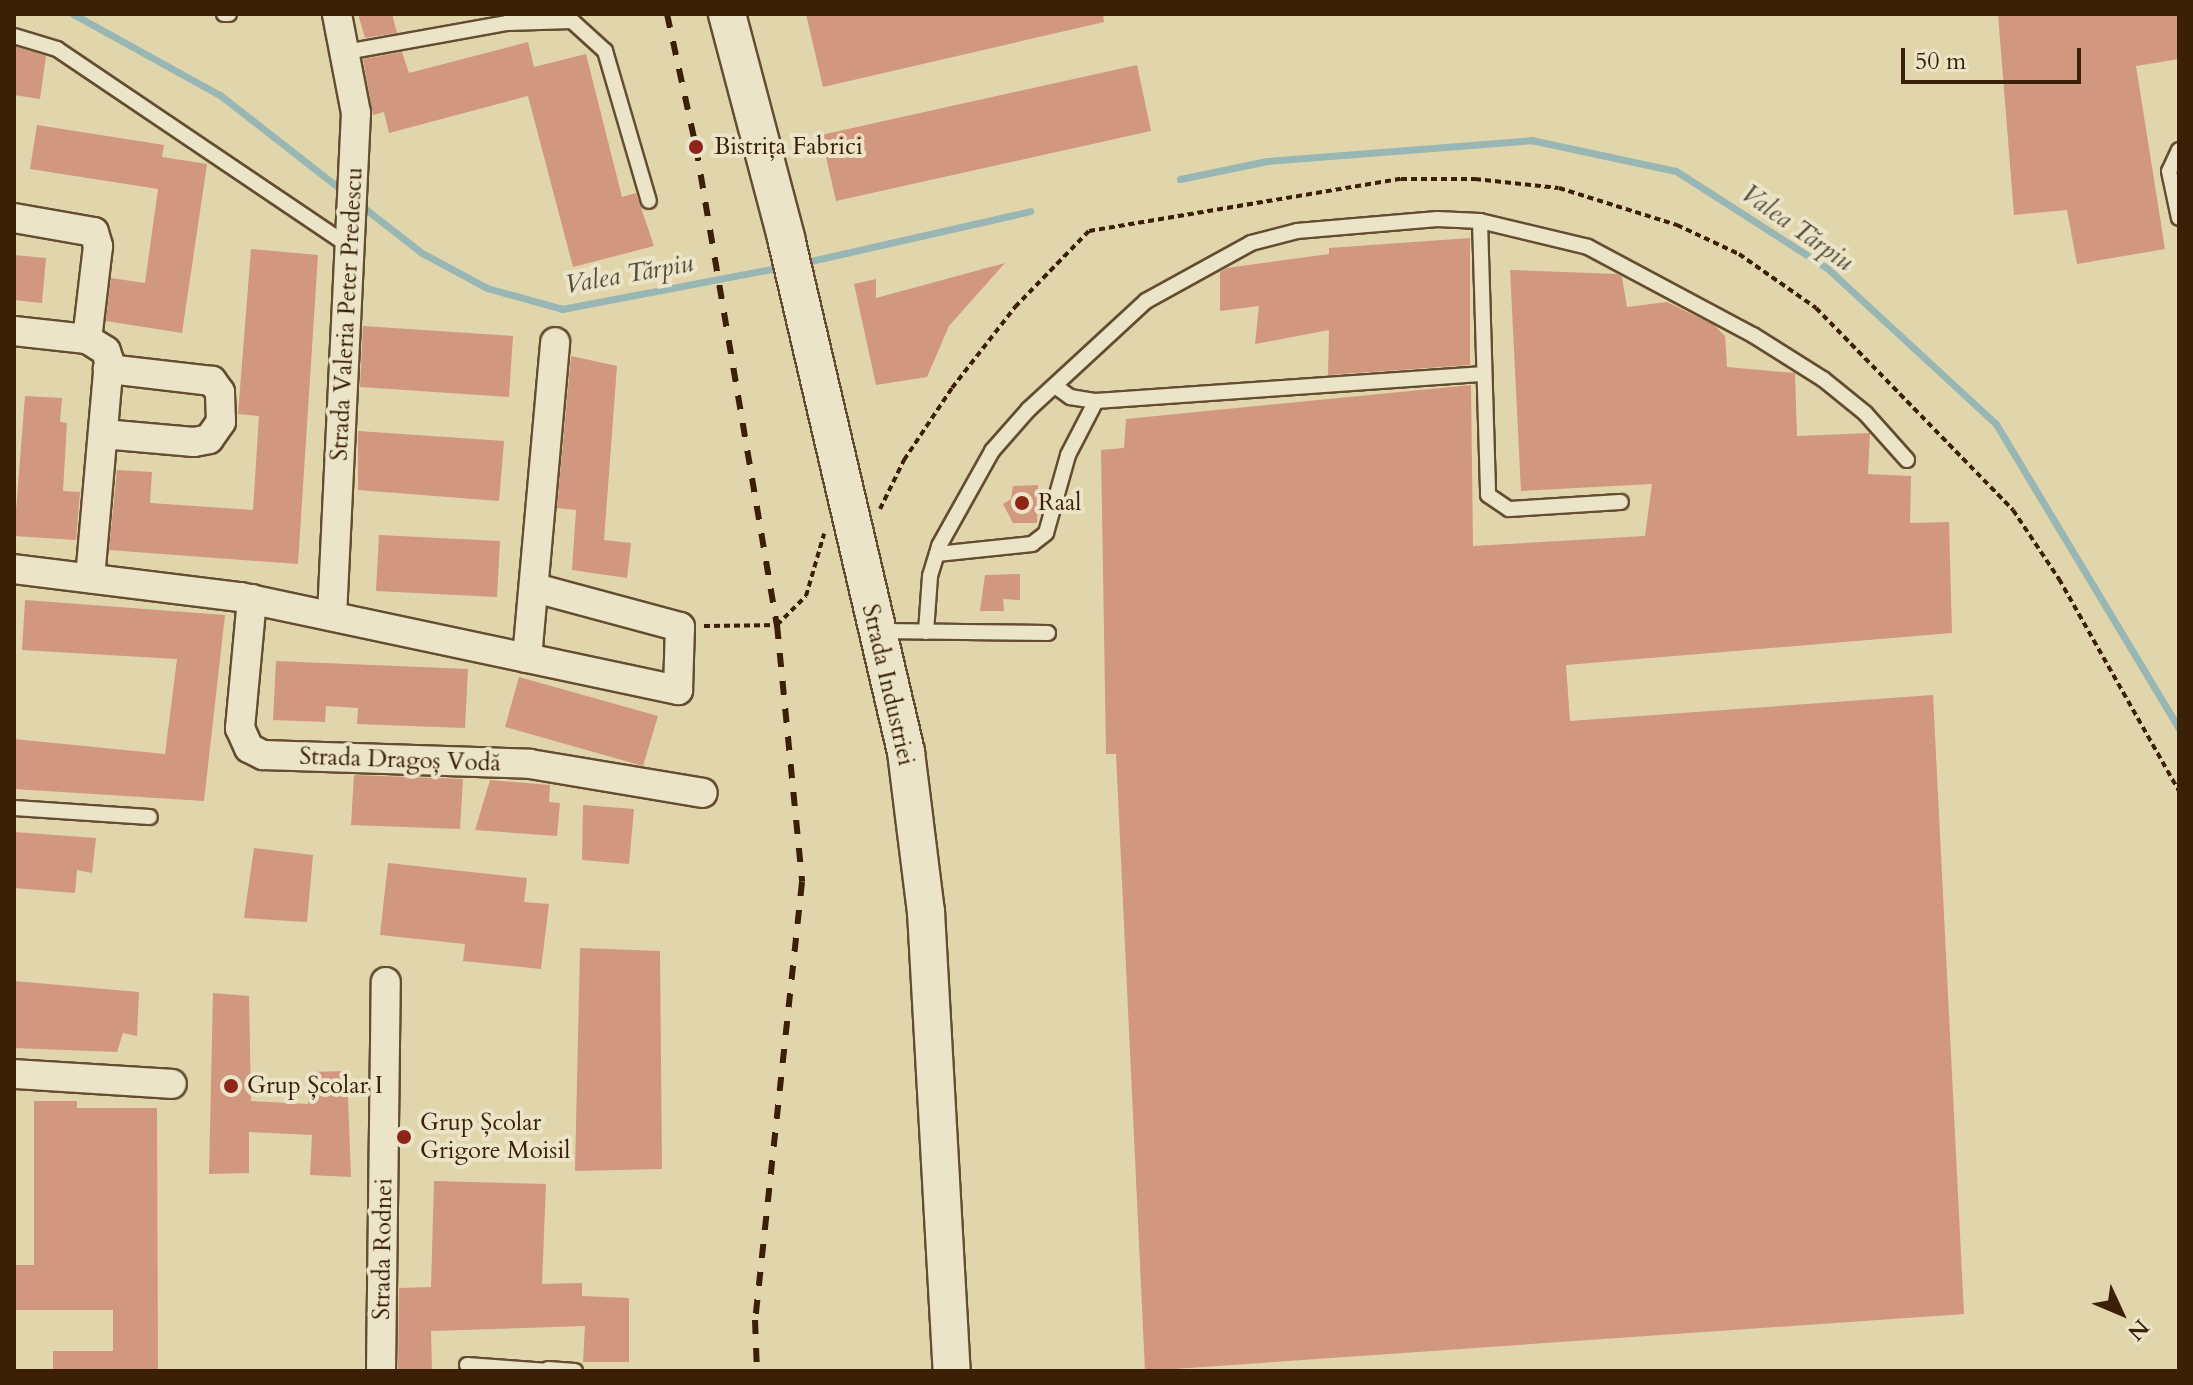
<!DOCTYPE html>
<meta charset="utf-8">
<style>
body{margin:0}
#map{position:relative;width:2193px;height:1385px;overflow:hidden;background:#e1d5ab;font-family:Cardo,serif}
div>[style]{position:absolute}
.stream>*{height:7px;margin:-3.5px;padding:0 3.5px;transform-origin:3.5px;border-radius:3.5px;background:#98b6b4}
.building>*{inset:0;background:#d2977f}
.path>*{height:4px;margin-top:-2px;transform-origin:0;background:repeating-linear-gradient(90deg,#3b2007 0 6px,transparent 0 10px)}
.roads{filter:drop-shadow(2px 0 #644d30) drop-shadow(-2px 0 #644d30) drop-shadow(0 2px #644d30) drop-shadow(0 -2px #644d30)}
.service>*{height:14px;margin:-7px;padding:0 7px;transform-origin:7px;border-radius:7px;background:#ece4c8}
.minor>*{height:28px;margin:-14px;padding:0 14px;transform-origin:14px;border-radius:14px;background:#ece4c8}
.tertiary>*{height:36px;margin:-18px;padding:0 18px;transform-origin:18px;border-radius:18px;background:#ece4c8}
.rail>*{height:6px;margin-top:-3px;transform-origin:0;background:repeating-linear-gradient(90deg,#3b2007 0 14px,transparent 0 28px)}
.dots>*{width:22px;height:22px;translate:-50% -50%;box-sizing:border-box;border:4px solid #ece4c8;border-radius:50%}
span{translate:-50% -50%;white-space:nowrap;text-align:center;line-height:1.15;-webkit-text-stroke:8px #ece4c8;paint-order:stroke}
.poi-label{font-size:24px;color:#3b2007}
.left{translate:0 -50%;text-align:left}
.street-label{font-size:24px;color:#3b2007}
.water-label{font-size:26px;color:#574d3b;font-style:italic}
.frame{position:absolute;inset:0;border:16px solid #3b2007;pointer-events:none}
.north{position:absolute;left:2081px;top:1273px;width:80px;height:80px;-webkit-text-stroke:6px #ece4c8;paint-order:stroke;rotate:134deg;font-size:22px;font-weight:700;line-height:32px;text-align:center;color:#3b2007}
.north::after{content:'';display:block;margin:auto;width:28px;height:36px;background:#3b2007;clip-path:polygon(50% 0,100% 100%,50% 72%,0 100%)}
.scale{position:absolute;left:1901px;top:48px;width:180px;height:36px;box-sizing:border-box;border:4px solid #3b2007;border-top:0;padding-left:10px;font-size:24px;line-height:28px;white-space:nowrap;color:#3b2007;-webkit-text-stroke:6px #ece4c8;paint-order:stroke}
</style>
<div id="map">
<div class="stream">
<i style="left:73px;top:14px;width:168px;rotate:28.9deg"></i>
<i style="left:220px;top:95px;width:156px;rotate:38deg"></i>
<i style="left:1180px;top:179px;width:89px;rotate:-11.7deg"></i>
<i style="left:1267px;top:161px;width:265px;rotate:-4.5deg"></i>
<i style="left:1531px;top:140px;width:148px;rotate:12.1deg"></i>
<i style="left:1676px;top:171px;width:179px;rotate:32.7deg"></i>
<i style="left:1827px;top:268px;width:230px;rotate:42.7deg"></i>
<i style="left:1996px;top:424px;width:356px;rotate:59deg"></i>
<i style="left:359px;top:204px;width:80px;rotate:37.9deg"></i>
<i style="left:422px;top:253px;width:74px;rotate:28.3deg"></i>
<i style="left:487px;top:288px;width:78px;rotate:15.6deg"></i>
<i style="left:562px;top:309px;width:224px;rotate:-10.8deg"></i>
<i style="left:802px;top:263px;width:234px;rotate:-12.8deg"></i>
</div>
<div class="building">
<i style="clip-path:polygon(358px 14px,392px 14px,397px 33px,365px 38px)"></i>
<i style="clip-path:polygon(806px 14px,1103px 14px,1104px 22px,823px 87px)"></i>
<i style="clip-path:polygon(1998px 14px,2179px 14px,2179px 59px,2136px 66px,2165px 249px,2077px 264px,2067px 210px,2014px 215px)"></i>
<i style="clip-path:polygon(528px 42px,534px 67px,586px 54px,622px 197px,636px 193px,654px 246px,573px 267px,528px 96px,389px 133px,384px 112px,373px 115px,363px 59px,402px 52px,409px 73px)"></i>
<i style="clip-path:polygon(14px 46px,46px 56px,40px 99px,14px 95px)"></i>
<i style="clip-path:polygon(1137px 65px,1151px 131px,836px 201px,821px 135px)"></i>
<i style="clip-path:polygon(37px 125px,164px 145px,162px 157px,207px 164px,182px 333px,106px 321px,111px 278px,145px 283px,158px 189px,30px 169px)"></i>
<i style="clip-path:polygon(1470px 238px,1470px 365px,1328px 375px,1329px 330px,1255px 344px,1259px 306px,1220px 311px,1220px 272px,1227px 268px,1329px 254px,1329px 248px)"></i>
<i style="clip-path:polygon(251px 249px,318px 255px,298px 564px,109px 550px,117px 470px,152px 472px,150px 503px,253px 510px,259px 416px,238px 414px)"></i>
<i style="clip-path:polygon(14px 255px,46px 258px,42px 303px,14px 300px)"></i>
<i style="clip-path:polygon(1005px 263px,949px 326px,927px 377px,876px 385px,854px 284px,876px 279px,876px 298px)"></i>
<i style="clip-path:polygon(1510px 270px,1617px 274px,1622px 277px,1627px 307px,1667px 302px,1714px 325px,1725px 336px,1727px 367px,1795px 373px,1797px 436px,1870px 433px,1868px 474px,1911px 476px,1910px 523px,1949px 522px,1952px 633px,1566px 665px,1570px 721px,1933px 695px,1964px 1314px,1145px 1371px,1116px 754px,1106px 754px,1101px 450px,1124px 448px,1126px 419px,1471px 385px,1473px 546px,1645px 536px,1652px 484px,1521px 491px)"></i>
<i style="clip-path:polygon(363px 326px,513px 336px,509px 397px,360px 387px)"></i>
<i style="clip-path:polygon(571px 356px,617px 366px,604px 540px,631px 543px,627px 578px,572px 570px,576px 510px,557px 508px)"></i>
<i style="clip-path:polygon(25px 396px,62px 398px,60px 422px,67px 423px,63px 491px,80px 492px,76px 540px,14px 536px)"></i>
<i style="clip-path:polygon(358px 431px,504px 441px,499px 501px,358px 490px)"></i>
<i style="clip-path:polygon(1038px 485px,1037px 523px,1013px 523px,1003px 504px,1011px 499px,1013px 486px)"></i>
<i style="clip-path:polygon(379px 535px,500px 541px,497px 597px,376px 591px)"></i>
<i style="clip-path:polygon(1020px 574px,1020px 600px,1003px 599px,1004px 611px,980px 611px,985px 575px)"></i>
<i style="clip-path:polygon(25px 600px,225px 615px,204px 801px,14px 789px,14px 739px,165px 754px,177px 659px,22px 650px)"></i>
<i style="clip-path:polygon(276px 661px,468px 669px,465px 728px,357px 724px,358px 708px,326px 706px,325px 722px,273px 720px)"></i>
<i style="clip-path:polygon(519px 677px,658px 716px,643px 766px,505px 727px)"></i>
<i style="clip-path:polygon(354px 775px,463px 779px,460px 829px,351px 825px)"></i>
<i style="clip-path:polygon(490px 780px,550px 785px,549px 802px,560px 803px,557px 836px,475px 830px)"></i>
<i style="clip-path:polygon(583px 805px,634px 809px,629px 864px,582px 860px)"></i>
<i style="clip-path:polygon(14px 832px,96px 838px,92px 873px,77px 870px,75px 893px,14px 888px)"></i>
<i style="clip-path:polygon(254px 848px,313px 855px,307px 922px,244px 918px)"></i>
<i style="clip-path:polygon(388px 863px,527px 878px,524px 902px,549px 904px,541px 969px,463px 961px,465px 944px,380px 935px)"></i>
<i style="clip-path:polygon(580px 948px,660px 951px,662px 1169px,575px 1171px)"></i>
<i style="clip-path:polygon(14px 981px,139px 992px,137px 1036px,123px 1033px,117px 1052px,14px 1048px)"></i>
<i style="clip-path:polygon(213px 993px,249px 996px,251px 1101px,308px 1104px,310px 1072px,347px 1071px,351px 1177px,310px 1175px,312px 1135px,249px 1132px,249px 1173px,209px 1174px)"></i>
<i style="clip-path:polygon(34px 1101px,77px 1101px,77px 1108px,157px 1108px,158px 1371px,53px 1371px,53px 1351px,113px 1351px,113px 1310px,14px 1310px,14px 1265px,34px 1265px)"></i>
<i style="clip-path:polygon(434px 1181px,546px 1184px,542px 1284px,582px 1283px,582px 1296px,629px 1298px,629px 1362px,583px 1362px,585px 1326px,431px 1331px,432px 1371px,398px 1371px,399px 1288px,431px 1287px)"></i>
</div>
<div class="path">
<i style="left:880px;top:509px;width:55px;rotate:-63.9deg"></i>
<i style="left:904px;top:460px;width:87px;rotate:-56.3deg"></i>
<i style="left:952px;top:388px;width:103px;rotate:-52.1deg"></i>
<i style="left:1015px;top:307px;width:106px;rotate:-45.8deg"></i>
<i style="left:1089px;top:231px;width:316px;rotate:-9.5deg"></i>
<i style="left:1401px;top:179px;width:74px"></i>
<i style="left:1475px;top:179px;width:84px;rotate:6.1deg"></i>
<i style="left:1559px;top:188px;width:124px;rotate:17.4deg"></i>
<i style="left:1677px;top:225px;width:68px;rotate:25.1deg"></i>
<i style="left:1739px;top:254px;width:94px;rotate:35deg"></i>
<i style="left:1816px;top:308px;width:282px;rotate:45.7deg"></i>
<i style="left:2013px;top:510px;width:83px;rotate:56.3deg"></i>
<i style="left:2059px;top:579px;width:244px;rotate:60.5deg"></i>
<i style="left:704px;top:626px;width:73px;rotate:-0.8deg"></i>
<i style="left:777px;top:625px;width:41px;rotate:-45deg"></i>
<i style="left:806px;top:596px;width:65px;rotate:-73.8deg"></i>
</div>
<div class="roads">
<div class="service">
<i style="left:224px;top:14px;width:5px"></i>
<i style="left:14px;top:36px;width:45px;rotate:16.8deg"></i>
<i style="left:57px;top:49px;width:354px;rotate:34deg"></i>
<i style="left:346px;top:52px;width:164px;rotate:-10.2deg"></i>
<i style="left:507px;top:23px;width:65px;rotate:-1.8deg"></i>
<i style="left:572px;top:21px;width:45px;rotate:42.3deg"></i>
<i style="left:605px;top:51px;width:156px;rotate:73.7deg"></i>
<i style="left:2179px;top:150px;width:23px;rotate:115deg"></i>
<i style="left:2169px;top:171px;width:48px;rotate:78deg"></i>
<i style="left:1480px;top:221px;width:274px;rotate:88.3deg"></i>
<i style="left:1488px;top:495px;width:25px;rotate:34deg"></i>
<i style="left:1509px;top:509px;width:112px;rotate:-3.6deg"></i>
<i style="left:1055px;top:386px;width:19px;rotate:36deg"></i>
<i style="left:1070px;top:397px;width:26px;rotate:9deg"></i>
<i style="left:1096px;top:401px;width:389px;rotate:-4deg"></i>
<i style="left:937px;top:554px;width:96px;rotate:-6deg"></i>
<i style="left:1032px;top:544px;width:18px;rotate:-38deg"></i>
<i style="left:1046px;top:533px;width:81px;rotate:-74.2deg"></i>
<i style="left:1068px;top:455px;width:61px;rotate:-62.6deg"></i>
<i style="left:881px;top:631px;width:167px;rotate:0.7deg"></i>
<i style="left:926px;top:632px;width:56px;rotate:-85.9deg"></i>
<i style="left:930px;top:576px;width:31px;rotate:-73deg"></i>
<i style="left:939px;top:546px;width:109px;rotate:-60.8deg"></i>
<i style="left:992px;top:451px;width:56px;rotate:-48.6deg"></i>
<i style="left:1029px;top:409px;width:159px;rotate:-42.7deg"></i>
<i style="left:1146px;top:301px;width:120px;rotate:-28.9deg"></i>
<i style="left:1251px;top:243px;width:48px;rotate:-14.6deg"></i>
<i style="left:1297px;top:231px;width:141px;rotate:-4.9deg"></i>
<i style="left:1437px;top:219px;width:43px;rotate:2.7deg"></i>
<i style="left:1480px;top:221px;width:111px;rotate:13.5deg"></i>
<i style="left:1588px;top:247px;width:187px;rotate:28.1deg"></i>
<i style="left:1753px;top:335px;width:83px;rotate:32.2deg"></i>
<i style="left:1823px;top:379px;width:54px;rotate:39deg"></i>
<i style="left:1865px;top:413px;width:63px;rotate:48.2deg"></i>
<i style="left:14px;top:808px;width:136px;rotate:3.8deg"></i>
<i style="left:467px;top:1365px;width:81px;rotate:4.2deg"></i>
<i style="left:548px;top:1369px;width:27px;rotate:4deg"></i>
</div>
<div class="minor">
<i style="left:14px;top:218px;width:81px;rotate:9.9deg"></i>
<i style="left:94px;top:232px;width:15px;rotate:74deg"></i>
<i style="left:98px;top:246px;width:94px;rotate:96.7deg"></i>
<i style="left:14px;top:331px;width:73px;rotate:6.3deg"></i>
<i style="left:87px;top:339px;width:22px;rotate:32deg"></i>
<i style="left:106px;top:351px;width:10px;rotate:73deg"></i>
<i style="left:109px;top:361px;width:218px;rotate:95deg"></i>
<i style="left:103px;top:434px;width:91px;rotate:5deg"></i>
<i style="left:194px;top:442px;width:15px;rotate:-11deg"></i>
<i style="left:209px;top:439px;width:21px;rotate:-55deg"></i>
<i style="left:221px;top:422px;width:30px;rotate:-92deg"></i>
<i style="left:220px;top:392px;width:14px;rotate:-126deg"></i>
<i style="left:212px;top:381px;width:105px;rotate:-173.4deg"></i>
<i style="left:14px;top:569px;width:228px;rotate:7.1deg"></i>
<i style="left:240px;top:597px;width:448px;rotate:12deg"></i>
<i style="left:678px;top:690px;width:63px;rotate:-88.2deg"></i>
<i style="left:680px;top:627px;width:150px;rotate:-164.9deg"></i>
<i style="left:252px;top:599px;width:130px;rotate:95.3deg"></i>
<i style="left:240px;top:728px;width:22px;rotate:66deg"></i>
<i style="left:249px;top:748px;width:16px;rotate:27deg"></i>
<i style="left:263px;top:755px;width:267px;rotate:1.9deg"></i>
<i style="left:530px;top:764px;width:175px;rotate:9.5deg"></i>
<i style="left:332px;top:616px;width:504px;rotate:-87.27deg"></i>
<i style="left:356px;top:113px;width:101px;rotate:-100.9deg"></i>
<i style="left:527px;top:658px;width:317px;rotate:-84.9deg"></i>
<i style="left:14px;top:1074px;width:158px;rotate:3.6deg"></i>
<i style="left:381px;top:1371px;width:389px;rotate:-89.3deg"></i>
</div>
<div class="tertiary">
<i style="left:727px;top:14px;width:232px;rotate:75.2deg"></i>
<i style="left:786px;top:238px;width:528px;rotate:76.86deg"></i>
<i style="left:906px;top:752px;width:161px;rotate:82.9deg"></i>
<i style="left:926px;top:912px;width:460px;rotate:86.8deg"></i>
</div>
</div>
<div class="rail">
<i style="left:667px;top:14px;width:136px;rotate:77.7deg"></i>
<i style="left:696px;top:147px;width:485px;rotate:80.4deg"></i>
<i style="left:777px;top:625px;width:258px;rotate:84.4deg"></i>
<i style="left:802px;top:882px;width:441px;rotate:96.1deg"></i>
<i style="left:755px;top:1320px;width:51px;rotate:87.8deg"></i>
</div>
<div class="dots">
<i style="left:696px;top:147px;background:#8f2418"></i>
<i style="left:1022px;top:503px;background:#8f2418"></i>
<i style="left:231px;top:1086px;background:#8f2418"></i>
<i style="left:404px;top:1137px;background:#8f2418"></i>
</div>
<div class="poi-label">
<span class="left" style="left:714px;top:147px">Bistrița Fabrici</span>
<span class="left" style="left:1038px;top:503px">Raal</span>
<span class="left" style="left:247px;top:1086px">Grup Școlar I</span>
<span class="left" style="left:420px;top:1137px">Grup Școlar<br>Grigore Moisil</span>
</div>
<div class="street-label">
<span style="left:347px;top:314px;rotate:-87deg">Strada Valeria Peter Predescu</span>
<span style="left:888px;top:685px;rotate:77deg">Strada Industriei</span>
<span style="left:400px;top:760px;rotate:2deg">Strada Dragoș Vodă</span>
<span style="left:383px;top:1249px;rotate:-89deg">Strada Rodnei</span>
</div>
<div class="water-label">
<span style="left:1797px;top:228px;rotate:35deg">Valea Tărpiu</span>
<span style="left:629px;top:274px;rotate:-10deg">Valea Tărpiu</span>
</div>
<div class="frame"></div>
<div class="north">N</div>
<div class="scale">50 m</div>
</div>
